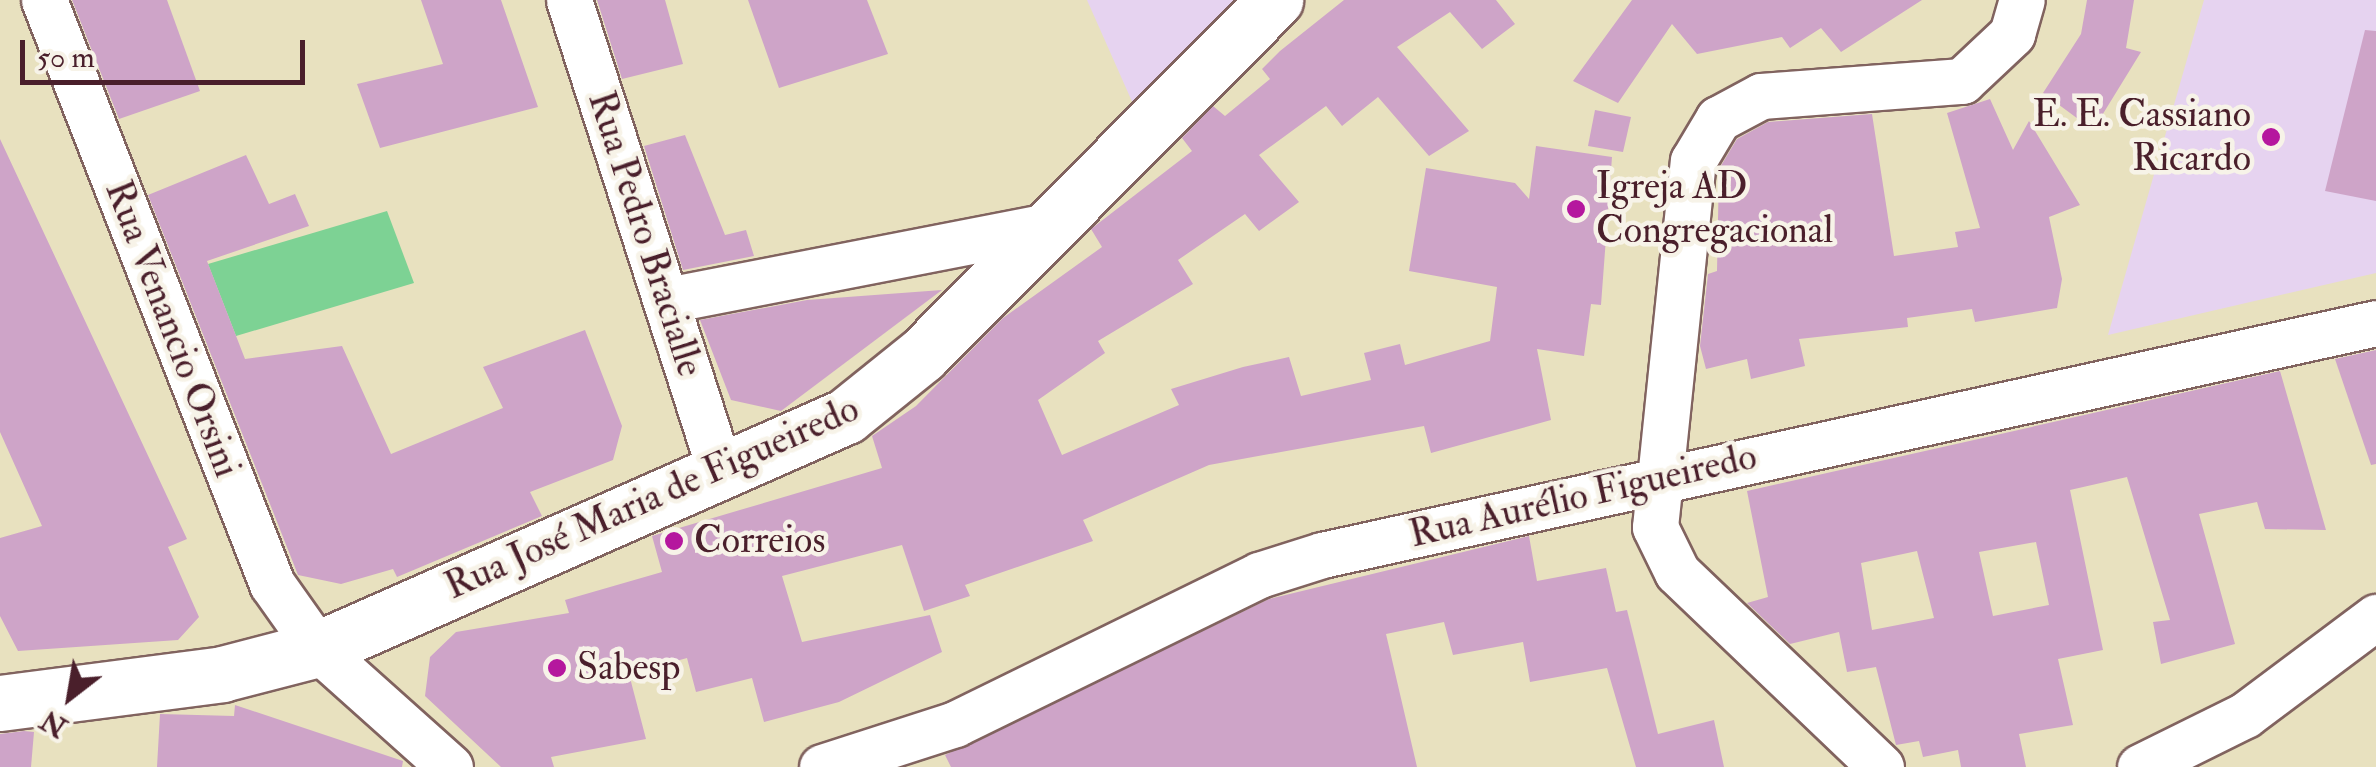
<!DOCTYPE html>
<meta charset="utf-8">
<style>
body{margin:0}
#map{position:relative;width:2376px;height:767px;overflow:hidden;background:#e8e1bf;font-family:"IM FELL Double Pica",serif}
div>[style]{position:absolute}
.built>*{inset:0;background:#e6d3f0}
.green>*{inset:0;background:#7dd294}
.building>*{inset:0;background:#cea4c8}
.roads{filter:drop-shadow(2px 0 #81635f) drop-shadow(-2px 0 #81635f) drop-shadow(0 2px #81635f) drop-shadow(0 -2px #81635f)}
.street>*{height:45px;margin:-22.5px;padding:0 22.5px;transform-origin:22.5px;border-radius:22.5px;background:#fff}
.secondary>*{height:55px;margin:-27.5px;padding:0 27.5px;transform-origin:27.5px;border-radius:27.5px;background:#fff}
.dots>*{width:28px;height:28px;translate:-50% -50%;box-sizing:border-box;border:5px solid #f7f3e8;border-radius:50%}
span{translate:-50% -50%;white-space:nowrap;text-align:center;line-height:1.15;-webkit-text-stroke:9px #f7f3e8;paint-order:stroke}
.poi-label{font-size:38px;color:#4a1f2b}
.right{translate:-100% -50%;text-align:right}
.left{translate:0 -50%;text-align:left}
.street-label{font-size:38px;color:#4a1f2b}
.north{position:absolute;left:20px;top:647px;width:100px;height:100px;-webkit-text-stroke:8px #f7f3e8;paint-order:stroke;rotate:211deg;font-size:28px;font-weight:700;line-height:40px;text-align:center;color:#4a1f2b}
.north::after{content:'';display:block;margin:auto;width:35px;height:45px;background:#4a1f2b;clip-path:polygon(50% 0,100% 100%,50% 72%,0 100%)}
.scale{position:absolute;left:20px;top:40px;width:285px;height:45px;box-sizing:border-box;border:5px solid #4a1f2b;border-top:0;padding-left:12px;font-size:30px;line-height:35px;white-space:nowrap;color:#4a1f2b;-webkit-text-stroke:8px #f7f3e8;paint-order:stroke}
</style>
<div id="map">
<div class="built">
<i style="clip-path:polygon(1087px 0,1238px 0,1134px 106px)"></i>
<i style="clip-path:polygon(2204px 0,2376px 0,2376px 273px,2108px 335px)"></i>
</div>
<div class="green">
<i style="clip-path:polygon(387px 211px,414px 283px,236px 336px,208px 264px)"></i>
</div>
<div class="building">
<i style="clip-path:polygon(72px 0,167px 0,200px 91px,119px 119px)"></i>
<i style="clip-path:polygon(421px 0,501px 0,538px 107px,380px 148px,357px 84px,443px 64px)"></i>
<i style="clip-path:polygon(597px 0,665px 0,683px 64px,622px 79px)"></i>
<i style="clip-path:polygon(748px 0,867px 0,888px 54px,779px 88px)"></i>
<i style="clip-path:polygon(1344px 0,1496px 0,1515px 24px,1482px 49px,1450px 12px,1397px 47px,1469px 131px,1429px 156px,1378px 97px,1342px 126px,1326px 106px,1259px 155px,1299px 202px,1259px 231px,1245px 214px,1178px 260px,1193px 284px,1098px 341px,1105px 353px,1038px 400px,1062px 455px,1179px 405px,1171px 389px,1243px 367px,1289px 357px,1301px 396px,1371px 380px,1364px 353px,1400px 344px,1405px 365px,1490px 341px,1497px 287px,1409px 271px,1426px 168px,1515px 183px,1529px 199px,1536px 146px,1612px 157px,1601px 305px,1591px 304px,1584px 356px,1537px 349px,1551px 420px,1431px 453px,1424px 426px,1209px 465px,1083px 520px,1093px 541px,965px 585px,970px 596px,924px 611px,902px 545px,782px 576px,802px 642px,930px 615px,942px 652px,839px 702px,764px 722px,752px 678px,696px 692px,687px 658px,629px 674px,646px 739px,551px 757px,554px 767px,501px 767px,425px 696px,430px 657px,456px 632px,569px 613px,565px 600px,662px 572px,652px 536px,882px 468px,872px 436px,916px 406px,1003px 318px,1102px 247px,1091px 229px,1192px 151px,1182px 138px,1213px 106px,1225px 116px,1270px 79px,1262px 69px,1280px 51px)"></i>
<i style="clip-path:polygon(1632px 0,1922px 0,1841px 52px,1821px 28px,1790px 48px,1782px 37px,1697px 54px,1672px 24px,1618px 103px,1573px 81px)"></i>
<i style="clip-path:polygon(2087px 0,2134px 0,2126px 48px,2141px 52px,2093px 130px,2043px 93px,2081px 34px)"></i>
<i style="clip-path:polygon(2365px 30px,2376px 31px,2376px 201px,2325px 191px)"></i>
<i style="clip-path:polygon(1990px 99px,2013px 150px,2029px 121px,2080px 205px,2049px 217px,2062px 279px,2057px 308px,1975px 322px,1972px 309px,1907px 318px,1908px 327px,1799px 339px,1805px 366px,1751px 379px,1747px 359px,1706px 369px,1700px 346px,1708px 274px,1717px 271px,1719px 169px,1737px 139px,1768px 122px,1872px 114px,1894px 256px,1958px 247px,1955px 232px,1980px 228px,1947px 113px)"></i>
<i style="clip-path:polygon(1595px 110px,1631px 117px,1623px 152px,1588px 146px)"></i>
<i style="clip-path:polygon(685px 135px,725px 235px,746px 230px,754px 256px,683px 270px,644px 146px)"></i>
<i style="clip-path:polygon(0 139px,187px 539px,168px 547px,199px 617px,178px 640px,18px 651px,0 616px,0 538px,42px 526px,0 432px)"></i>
<i style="clip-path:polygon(246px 155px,269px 204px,295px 194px,309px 226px,207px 261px,245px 359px,342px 346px,391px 454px,503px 408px,483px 367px,585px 330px,622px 426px,613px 460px,530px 492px,542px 516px,397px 577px,393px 569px,341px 584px,298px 575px,148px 195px)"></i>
<i style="clip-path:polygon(942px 290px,781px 411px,731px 400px,700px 320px,807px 300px)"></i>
<i style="clip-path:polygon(2376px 350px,2376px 464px,2371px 465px,2335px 359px)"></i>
<i style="clip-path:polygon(evenodd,2280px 371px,2326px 530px,2265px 529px,2257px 502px,2199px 514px,2235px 644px,2161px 664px,2153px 622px,2170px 620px,2127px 477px,2070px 490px,2103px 650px,2058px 659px,2073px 725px,2019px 734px,2026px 767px,1961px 767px,1958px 750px,1923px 757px,1919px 741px,1896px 745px,1876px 667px,1847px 672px,1839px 632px,1790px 644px,1747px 603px,1768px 597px,1747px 491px,2280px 371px,2036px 542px,2049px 605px,1993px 616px,1979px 552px,2036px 542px,2280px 371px,1917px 551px,1934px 618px,1872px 630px,1861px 563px,1917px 551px)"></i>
<i style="clip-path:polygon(1529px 536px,1537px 581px,1606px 568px,1616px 612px,1627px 610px,1658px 734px,1714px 720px,1724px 767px,1636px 767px,1607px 668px,1530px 682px,1523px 642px,1453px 655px,1444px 622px,1386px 634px,1417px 767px,951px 767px,945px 755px,1269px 599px)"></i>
<i style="clip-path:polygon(235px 705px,403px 761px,402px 767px,157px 767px,160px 714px,234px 716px)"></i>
<i style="clip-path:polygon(24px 731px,34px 732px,31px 767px,0 767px,0 734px)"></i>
</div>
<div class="roads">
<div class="street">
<i style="left:44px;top:0;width:627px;rotate:68.67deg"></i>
<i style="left:272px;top:584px;width:80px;rotate:54.7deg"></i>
<i style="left:318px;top:649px;width:177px;rotate:41.8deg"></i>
<i style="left:569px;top:0;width:490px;rotate:72.2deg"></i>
<i style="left:667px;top:300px;width:382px;rotate:-11deg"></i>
<i style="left:822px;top:767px;width:140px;rotate:-17.9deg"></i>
<i style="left:955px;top:724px;width:339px;rotate:-26.1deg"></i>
<i style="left:1259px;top:575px;width:66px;rotate:-17.6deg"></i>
<i style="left:1322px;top:555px;width:1079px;rotate:-12.41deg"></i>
<i style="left:1881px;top:767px;width:282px;rotate:-136.3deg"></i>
<i style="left:1677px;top:572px;width:50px;rotate:-116.1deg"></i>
<i style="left:1655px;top:527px;width:368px;rotate:-84.1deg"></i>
<i style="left:1693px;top:161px;width:49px;rotate:-59.2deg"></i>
<i style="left:1718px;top:119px;width:49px;rotate:-28.1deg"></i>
<i style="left:1761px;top:96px;width:202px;rotate:-4.3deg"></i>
<i style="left:1962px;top:81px;width:69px;rotate:-43.2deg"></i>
<i style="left:2012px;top:34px;width:35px;rotate:-74deg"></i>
<i style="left:2140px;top:767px;width:117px;rotate:-26.3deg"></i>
<i style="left:2245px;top:715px;width:164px;rotate:-36.8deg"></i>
</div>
<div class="secondary">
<i style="left:0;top:703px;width:224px;rotate:-7.4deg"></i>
<i style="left:222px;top:674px;width:99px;rotate:-14.6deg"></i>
<i style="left:318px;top:649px;width:577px;rotate:-23.81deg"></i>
<i style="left:846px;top:416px;width:97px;rotate:-38.8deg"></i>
<i style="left:922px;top:355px;width:501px;rotate:-45.16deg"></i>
</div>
</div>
<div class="dots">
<i style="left:2271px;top:137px;background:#b5179e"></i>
<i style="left:1576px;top:209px;background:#b5179e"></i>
<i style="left:674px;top:541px;background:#b5179e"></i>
<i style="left:557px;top:668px;background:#b5179e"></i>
</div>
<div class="poi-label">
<span class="right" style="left:2251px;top:137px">E. E. Cassiano<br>Ricardo</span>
<span class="left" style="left:1596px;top:209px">Igreja AD<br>Congregacional</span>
<span class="left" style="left:694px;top:541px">Correios</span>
<span class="left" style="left:577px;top:668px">Sabesp</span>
</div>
<div class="street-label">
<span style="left:645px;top:234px;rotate:72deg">Rua Pedro Bracialle</span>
<span style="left:172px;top:329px;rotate:69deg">Rua Venancio Orsini</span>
<span style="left:1583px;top:496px;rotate:-13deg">Rua Aurélio Figueiredo</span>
<span style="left:652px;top:498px;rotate:-24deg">Rua José Maria de Figueiredo</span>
</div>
<div class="north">N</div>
<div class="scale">50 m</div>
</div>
